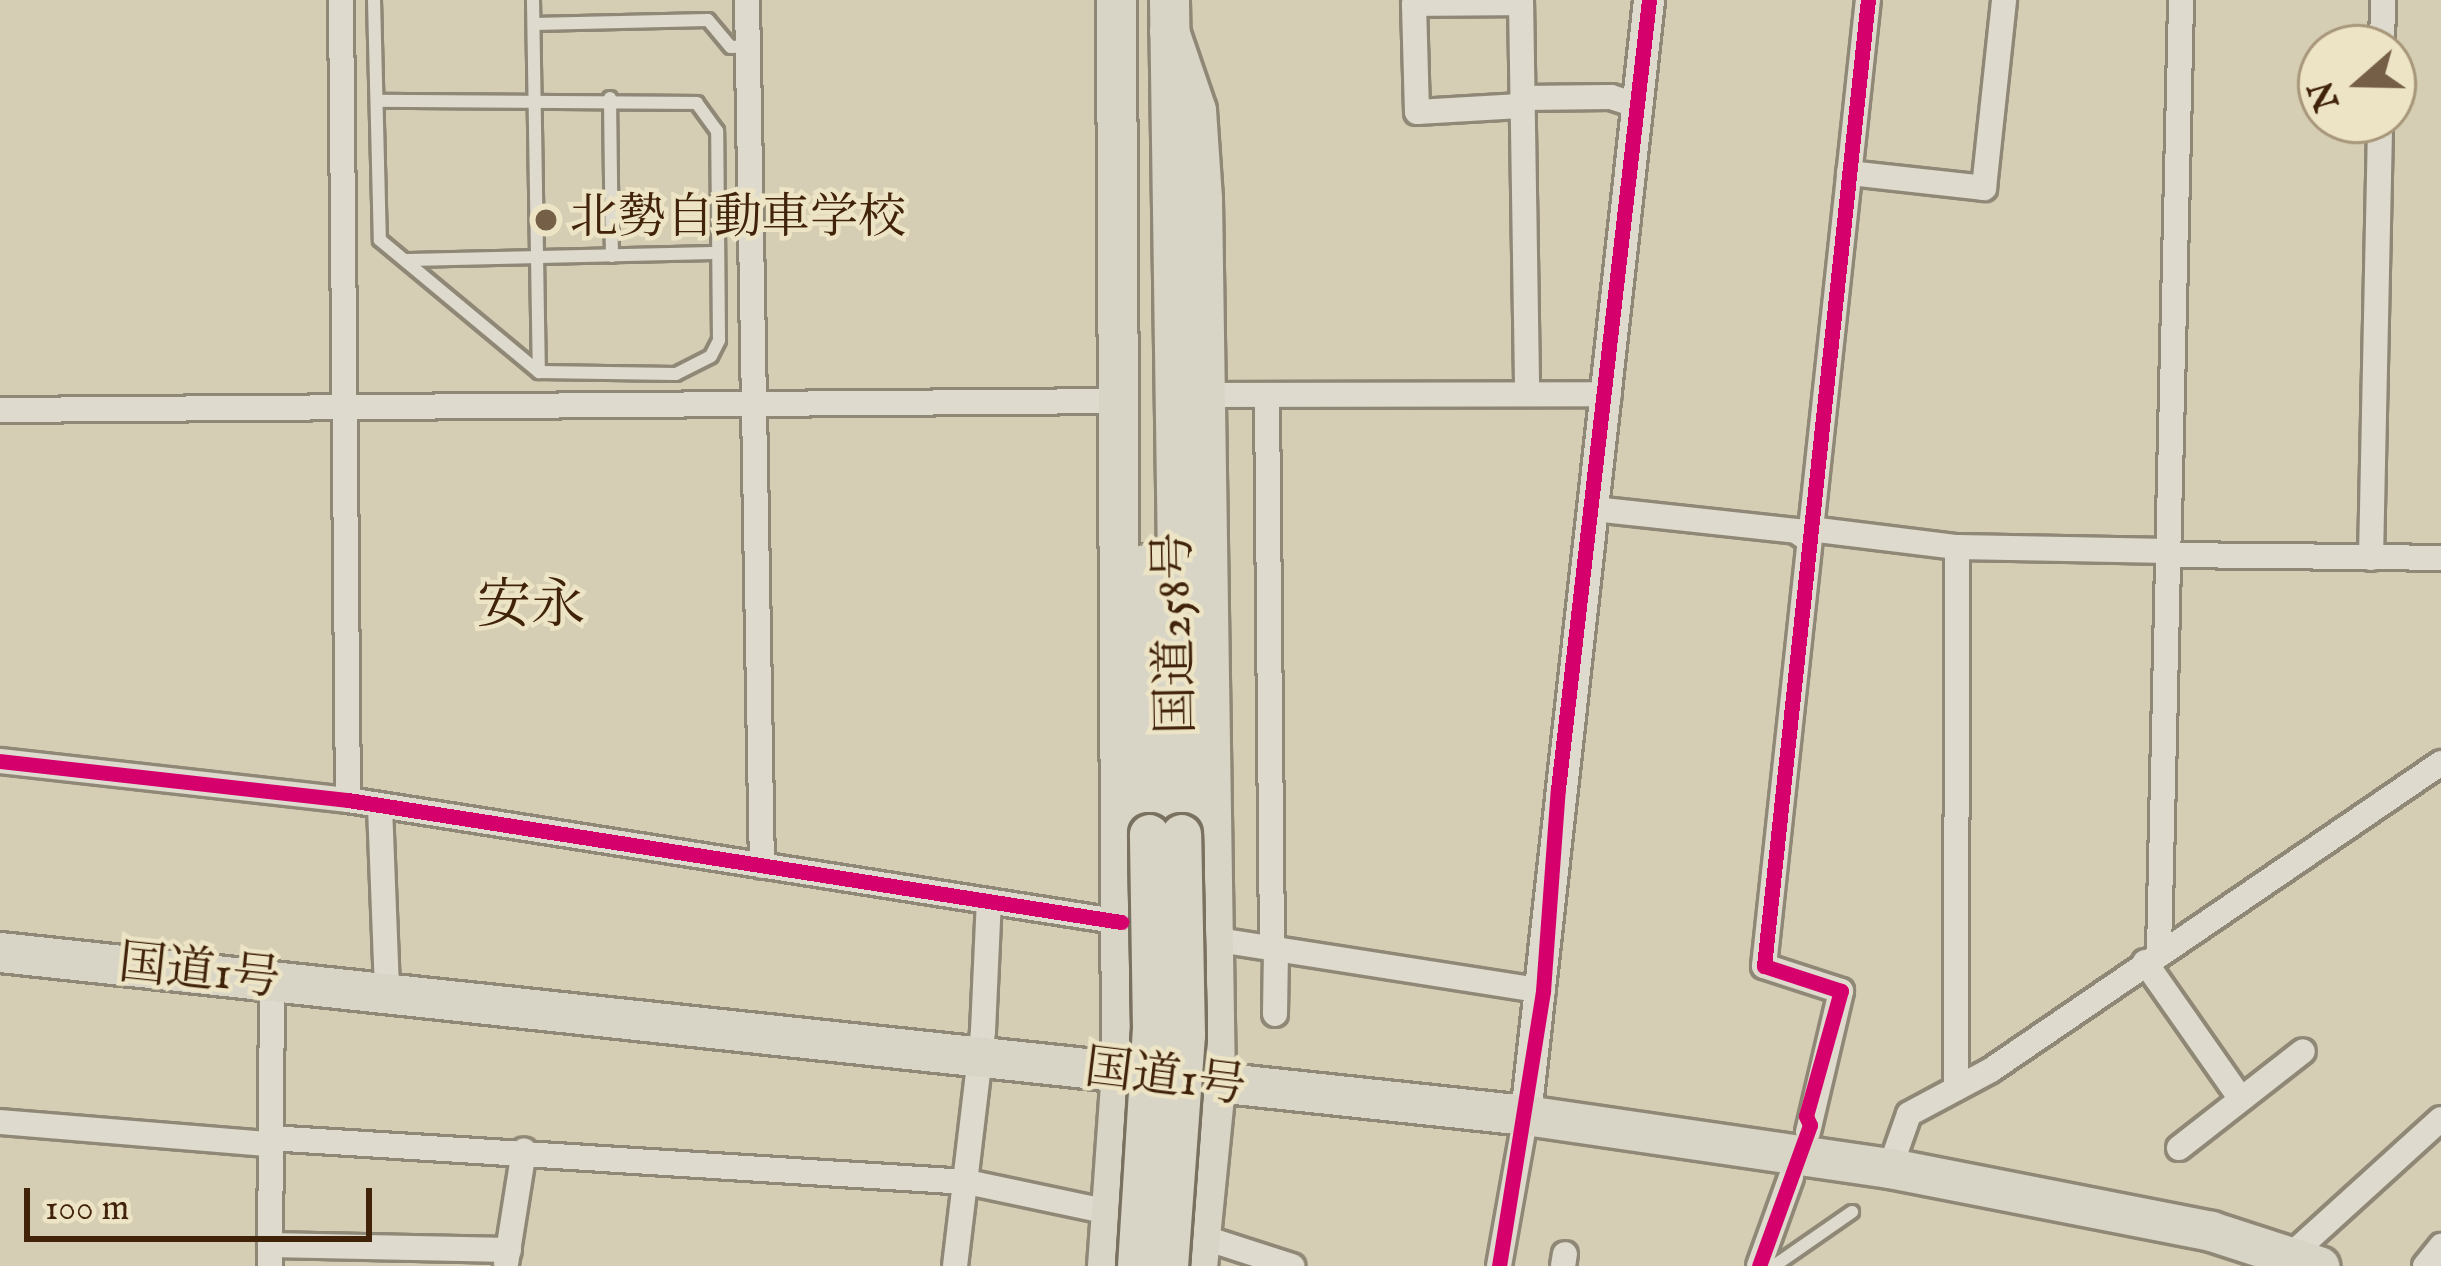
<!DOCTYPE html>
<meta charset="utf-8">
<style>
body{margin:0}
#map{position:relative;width:2441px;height:1266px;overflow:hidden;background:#d5ceb4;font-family:"IM FELL English","Noto Serif JP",serif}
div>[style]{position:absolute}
.roads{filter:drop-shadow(3px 0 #908876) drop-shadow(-3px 0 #908876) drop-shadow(0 3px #908876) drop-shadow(0 -3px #908876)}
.service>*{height:12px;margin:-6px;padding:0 6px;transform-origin:6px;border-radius:6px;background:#dedbce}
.minor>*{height:24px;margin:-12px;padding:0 12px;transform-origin:12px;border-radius:12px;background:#dedbce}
.tertiary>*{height:30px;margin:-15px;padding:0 15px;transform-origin:15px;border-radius:15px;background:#dedbce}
.trunk>*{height:39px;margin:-19.5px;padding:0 19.5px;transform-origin:19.5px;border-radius:19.5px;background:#d8d5c6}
.bridges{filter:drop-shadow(3px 0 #7a7160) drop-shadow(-3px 0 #7a7160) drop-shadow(0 3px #7a7160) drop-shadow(0 -3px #7a7160)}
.trunk-bridge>*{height:39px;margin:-19.5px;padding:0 19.5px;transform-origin:19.5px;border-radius:19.5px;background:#d8d5c6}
.cycleway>*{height:15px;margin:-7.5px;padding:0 7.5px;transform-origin:7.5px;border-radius:7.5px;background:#d6006c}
.dots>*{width:33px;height:33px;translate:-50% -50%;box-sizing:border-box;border:6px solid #ede4c5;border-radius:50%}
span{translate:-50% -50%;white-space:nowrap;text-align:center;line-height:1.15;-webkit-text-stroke:9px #ede4c5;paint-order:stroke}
.poi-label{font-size:48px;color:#41230a}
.left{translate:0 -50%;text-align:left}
.street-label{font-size:48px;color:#41230a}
.quarter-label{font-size:54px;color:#41230a}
.north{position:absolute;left:2297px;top:24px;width:120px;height:120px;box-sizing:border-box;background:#ede4c5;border:3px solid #a8977a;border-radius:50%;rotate:250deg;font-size:33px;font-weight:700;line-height:48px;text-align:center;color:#41230a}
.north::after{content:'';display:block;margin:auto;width:42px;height:54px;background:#755f46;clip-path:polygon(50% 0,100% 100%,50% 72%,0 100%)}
.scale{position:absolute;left:24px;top:1188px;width:348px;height:54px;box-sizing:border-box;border:6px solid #41230a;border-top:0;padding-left:15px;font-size:36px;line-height:42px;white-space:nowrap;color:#41230a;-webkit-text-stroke:9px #ede4c5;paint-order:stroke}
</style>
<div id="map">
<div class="roads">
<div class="service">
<i style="left:374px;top:0;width:240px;rotate:88.6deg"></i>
<i style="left:380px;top:240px;width:207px;rotate:39.7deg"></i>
<i style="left:539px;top:372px;width:137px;rotate:0.8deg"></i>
<i style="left:676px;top:374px;width:39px;rotate:-27deg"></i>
<i style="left:711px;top:356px;width:18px;rotate:-63deg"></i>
<i style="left:719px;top:340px;width:209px;rotate:-90.5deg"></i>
<i style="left:717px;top:131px;width:34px;rotate:-126deg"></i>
<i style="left:697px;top:103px;width:318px;rotate:-179.6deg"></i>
<i style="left:533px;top:0;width:372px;rotate:89.1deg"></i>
<i style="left:534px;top:24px;width:174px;rotate:-1.3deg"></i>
<i style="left:708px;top:20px;width:35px;rotate:50deg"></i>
<i style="left:731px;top:47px;width:17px;rotate:-3deg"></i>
<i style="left:610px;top:98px;width:158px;rotate:89.3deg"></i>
<i style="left:405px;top:260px;width:313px;rotate:-1.3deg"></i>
<i style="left:1774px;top:1266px;width:95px;rotate:-34.7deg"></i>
</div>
<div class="minor">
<i style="left:341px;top:0;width:800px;rotate:89.5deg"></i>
<i style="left:747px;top:0;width:866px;rotate:89.01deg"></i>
<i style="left:1521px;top:0;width:393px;rotate:89.1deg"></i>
<i style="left:2382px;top:48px;width:48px;rotate:-88.8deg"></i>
<i style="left:1522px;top:98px;width:89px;rotate:-0.6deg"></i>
<i style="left:1611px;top:97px;width:28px;rotate:18deg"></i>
<i style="left:1520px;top:106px;width:103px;rotate:176.7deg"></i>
<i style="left:1417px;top:112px;width:108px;rotate:-91.6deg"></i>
<i style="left:1414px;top:4px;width:107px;rotate:-0.5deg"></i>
<i style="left:1849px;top:173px;width:136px;rotate:6.3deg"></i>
<i style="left:1984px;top:188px;width:189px;rotate:-83.9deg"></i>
<i style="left:1203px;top:395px;width:406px;rotate:-0.1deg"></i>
<i style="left:1267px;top:396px;width:551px;rotate:89.48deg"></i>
<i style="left:0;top:410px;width:1117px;rotate:-0.46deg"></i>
<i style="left:1594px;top:509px;width:203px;rotate:6.2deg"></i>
<i style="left:1796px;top:531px;width:16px;rotate:35deg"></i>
<i style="left:1810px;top:529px;width:148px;rotate:7deg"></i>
<i style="left:1957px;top:547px;width:212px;rotate:1.1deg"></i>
<i style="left:2169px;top:555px;width:272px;rotate:0.6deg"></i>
<i style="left:2371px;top:558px;width:438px;rotate:-88.8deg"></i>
<i style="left:0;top:761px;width:350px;rotate:6.4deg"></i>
<i style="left:348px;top:800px;width:783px;rotate:8.97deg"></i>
<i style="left:380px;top:807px;width:185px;rotate:87.8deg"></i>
<i style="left:1212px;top:939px;width:335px;rotate:8.9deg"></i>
<i style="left:2159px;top:951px;width:951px;rotate:-88.67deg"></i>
<i style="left:2145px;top:962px;width:167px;rotate:55deg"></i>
<i style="left:1275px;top:1014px;width:67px;rotate:-89.1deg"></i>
<i style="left:1956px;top:1088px;width:541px;rotate:-89.89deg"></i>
<i style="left:0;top:1122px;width:271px;rotate:4.7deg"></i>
<i style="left:1808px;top:1132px;width:145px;rotate:-76.8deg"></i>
<i style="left:1841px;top:991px;width:81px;rotate:-162deg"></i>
<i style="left:1764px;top:966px;width:972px;rotate:-83.86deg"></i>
<i style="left:270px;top:1138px;width:698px;rotate:3.61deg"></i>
<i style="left:967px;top:1182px;width:150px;rotate:11.9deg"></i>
<i style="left:2179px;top:1148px;width:157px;rotate:-38deg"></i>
<i style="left:1890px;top:1168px;width:57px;rotate:-70.6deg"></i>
<i style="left:1909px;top:1114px;width:93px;rotate:-28.2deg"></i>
<i style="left:1991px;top:1070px;width:545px;rotate:-34.3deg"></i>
<i style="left:1202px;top:1237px;width:95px;rotate:17.9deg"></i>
<i style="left:270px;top:1245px;width:239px;rotate:1.2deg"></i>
<i style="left:506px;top:1264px;width:115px;rotate:-81deg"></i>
<i style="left:2281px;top:1264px;width:216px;rotate:-42.2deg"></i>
<i style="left:270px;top:1266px;width:285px;rotate:-89.6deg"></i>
<i style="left:955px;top:1266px;width:237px;rotate:-83.2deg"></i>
<i style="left:983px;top:1031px;width:130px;rotate:-87.4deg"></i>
<i style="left:1499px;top:1266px;width:153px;rotate:-79.9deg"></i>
<i style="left:1563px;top:1266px;width:12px;rotate:-81deg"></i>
<i style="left:1759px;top:1266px;width:95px;rotate:-70.2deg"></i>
<i style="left:2425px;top:1266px;width:26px;rotate:-51deg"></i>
</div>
<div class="tertiary">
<i style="left:1526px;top:1115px;width:1122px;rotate:-83.7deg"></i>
</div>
<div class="trunk">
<i style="left:1169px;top:0;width:834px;rotate:89.18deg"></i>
<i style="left:1169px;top:31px;width:83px;rotate:71.1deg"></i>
<i style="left:1196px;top:110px;width:89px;rotate:86.1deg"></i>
<i style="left:1202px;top:199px;width:887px;rotate:89.16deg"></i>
<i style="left:1215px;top:1086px;width:181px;rotate:95.7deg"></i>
<i style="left:1145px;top:564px;width:270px;rotate:89.2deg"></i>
<i style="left:0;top:952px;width:1535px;rotate:6.1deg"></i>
<i style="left:1526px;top:1115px;width:368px;rotate:8.3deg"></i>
<i style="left:1890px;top:1168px;width:327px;rotate:11.1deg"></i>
<i style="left:2211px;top:1231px;width:114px;rotate:18deg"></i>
<i style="left:1107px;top:1266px;width:194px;rotate:-85.9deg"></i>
<i style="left:1121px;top:1073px;width:1073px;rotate:-90.27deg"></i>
</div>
</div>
<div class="bridges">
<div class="trunk-bridge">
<i style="left:1137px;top:1266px;width:236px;rotate:-86.4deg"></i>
<i style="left:1152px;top:1030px;width:196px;rotate:-90.9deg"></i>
<i style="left:1168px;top:1266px;width:232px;rotate:-85.8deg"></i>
<i style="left:1185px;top:1035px;width:201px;rotate:-91.1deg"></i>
</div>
</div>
<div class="cycleway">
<i style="left:0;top:761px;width:350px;rotate:6.4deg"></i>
<i style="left:348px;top:800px;width:783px;rotate:8.97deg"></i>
<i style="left:1499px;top:1266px;width:278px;rotate:-80.9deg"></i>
<i style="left:1543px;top:991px;width:203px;rotate:-85.8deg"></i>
<i style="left:1558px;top:789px;width:794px;rotate:-83.42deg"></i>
<i style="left:1759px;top:1266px;width:150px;rotate:-70.1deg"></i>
<i style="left:1810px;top:1125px;width:10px;rotate:-114deg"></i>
<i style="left:1806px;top:1116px;width:130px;rotate:-74.4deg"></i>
<i style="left:1841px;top:991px;width:81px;rotate:-162deg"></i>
<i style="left:1764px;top:966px;width:972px;rotate:-83.86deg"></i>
</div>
<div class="dots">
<i style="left:546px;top:220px;background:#755f46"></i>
</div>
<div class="poi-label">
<span class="left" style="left:570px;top:220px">北勢自動車学校</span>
</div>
<div class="street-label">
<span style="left:1177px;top:633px;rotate:-91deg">国道258号</span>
<span style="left:199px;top:973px;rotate:6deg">国道1号</span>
<span style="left:1165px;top:1079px;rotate:7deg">国道1号</span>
</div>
<div class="quarter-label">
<span style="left:531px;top:608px">安永</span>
</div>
<div class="north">N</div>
<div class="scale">100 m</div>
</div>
